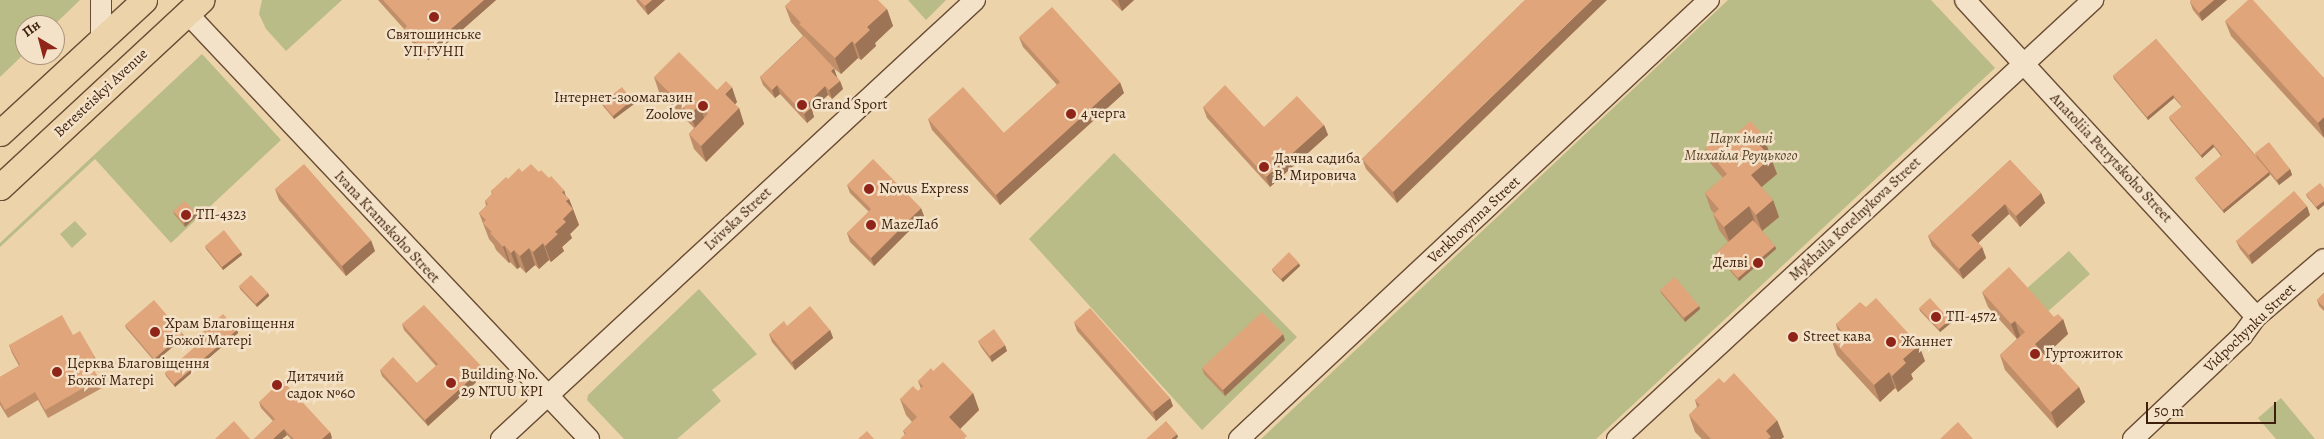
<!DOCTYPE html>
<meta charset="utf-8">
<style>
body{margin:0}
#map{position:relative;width:2324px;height:439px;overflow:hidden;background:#ecd3aa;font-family:Alegreya,serif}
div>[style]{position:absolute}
.green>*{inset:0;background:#b9bc87}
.roads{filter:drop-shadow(1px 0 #694c34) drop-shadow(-1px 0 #694c34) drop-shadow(0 1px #694c34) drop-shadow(0 -1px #694c34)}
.minor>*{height:20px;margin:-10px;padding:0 10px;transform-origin:10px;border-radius:10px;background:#f3e2c8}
.major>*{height:25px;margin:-12.5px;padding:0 12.5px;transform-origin:12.5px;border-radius:12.5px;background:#ecd3aa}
.wall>*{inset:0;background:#c18e6a}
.shaded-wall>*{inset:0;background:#9d7456}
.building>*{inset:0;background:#e0a57b}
.dots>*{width:14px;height:14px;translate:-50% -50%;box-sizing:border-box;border:2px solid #f3e2c8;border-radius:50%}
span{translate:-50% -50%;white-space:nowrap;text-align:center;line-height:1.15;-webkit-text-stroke:5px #f3e2c8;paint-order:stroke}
.poi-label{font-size:15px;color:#3d1f0c}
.right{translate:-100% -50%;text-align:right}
.left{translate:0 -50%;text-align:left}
.street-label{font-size:15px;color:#3d1f0c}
.park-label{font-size:15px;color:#5c462b;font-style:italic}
.north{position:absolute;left:15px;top:15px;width:50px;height:50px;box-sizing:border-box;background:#f3e2c8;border:1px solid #aa947d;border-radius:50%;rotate:323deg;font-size:14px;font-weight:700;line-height:20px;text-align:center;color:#3d1f0c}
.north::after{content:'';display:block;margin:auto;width:18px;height:22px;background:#8f2418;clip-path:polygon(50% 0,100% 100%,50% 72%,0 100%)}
.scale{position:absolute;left:2146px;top:402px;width:130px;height:22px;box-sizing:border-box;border:2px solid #3d1f0c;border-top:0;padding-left:6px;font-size:15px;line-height:18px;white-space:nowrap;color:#3d1f0c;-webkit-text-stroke:4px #f3e2c8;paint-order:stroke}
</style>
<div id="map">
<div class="green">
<i style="clip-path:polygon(0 0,80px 0,54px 25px,25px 25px,25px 53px,0 77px)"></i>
<i style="clip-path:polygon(262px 0,342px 0,286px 51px,266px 29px,259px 14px)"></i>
<i style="clip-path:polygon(908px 0,946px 0,926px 20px)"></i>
<i style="clip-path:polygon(1728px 0,1931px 0,1995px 68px,1596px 439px,1261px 439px)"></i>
<i style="clip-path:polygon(202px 54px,281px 140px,171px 243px,95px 159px,0 247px,0 243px)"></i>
<i style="clip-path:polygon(1114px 153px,1297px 337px,1202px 430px,1029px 239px)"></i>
<i style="clip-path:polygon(75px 221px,87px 234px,72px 248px,60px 234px)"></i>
<i style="clip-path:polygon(2069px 251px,2090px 274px,2045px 314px,2025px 290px)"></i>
<i style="clip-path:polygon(699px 289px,757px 354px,712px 390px,721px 401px,677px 439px,624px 439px,587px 400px,588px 395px)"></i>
<i style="clip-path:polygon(2281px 398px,2315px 439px,2276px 439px,2258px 418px)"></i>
</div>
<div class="roads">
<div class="minor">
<i style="left:1965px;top:0;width:430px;rotate:47.4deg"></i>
<i style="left:187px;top:13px;width:586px;rotate:46.66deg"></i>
<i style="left:101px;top:40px;width:40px;rotate:-90deg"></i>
<i style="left:501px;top:439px;width:646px;rotate:-42.8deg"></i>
<i style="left:1239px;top:439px;width:643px;rotate:-43.05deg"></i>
<i style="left:1617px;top:439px;width:648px;rotate:-42.68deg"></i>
<i style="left:2133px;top:439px;width:150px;rotate:-43.4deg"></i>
<i style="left:2242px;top:336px;width:24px;rotate:-54deg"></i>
<i style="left:2256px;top:317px;width:89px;rotate:-40.5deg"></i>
</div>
<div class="major">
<i style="left:0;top:133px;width:196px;rotate:-42.7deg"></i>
<i style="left:0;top:187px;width:275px;rotate:-42.9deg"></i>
</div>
</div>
<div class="wall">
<i style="clip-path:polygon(378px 0,496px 0,428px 60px,407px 37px,404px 29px)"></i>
<i style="clip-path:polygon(636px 0,665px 0,648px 15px,637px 2px)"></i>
<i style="clip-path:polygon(1111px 0,1134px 0,1122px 11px)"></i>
<i style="clip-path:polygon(1525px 0,1397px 203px,1366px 169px,1362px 159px)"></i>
<i style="clip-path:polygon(2191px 0,2227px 0,2202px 21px,2193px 10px,2190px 2px)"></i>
<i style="clip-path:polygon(785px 6px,887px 9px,893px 26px,875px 43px,876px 46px,861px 60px,858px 58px,841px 74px,831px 66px,837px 77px,840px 81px,843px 89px,832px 99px,828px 95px,812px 110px,814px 117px,807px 123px,780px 94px,775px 98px,763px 85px,760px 77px,803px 36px,791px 22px)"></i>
<i style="clip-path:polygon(2225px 21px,2324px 78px,2324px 138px,2231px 36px)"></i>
<i style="clip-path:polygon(1019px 37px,1124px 93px,1000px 205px,932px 130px,928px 119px,1004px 133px,1057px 85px,1023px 47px)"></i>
<i style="clip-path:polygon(2156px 39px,2257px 157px,2255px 153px,2290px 169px,2292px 175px,2279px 185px,2270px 174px,2224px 213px,2197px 181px,2195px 178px,2221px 156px,2214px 147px,2202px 158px,2170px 120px,2169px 117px,2182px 107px,2174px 98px,2148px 120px,2114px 79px,2113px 76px)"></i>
<i style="clip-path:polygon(654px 77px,717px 90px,737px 102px,735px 105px,739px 108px,744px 124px,706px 162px,694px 149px,689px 134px,694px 128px,659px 92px)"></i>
<i style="clip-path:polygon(602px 103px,634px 104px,614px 119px,603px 106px)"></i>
<i style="clip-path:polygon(1203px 107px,1264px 127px,1324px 125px,1328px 135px,1270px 187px,1207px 118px)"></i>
<i style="clip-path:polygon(1763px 135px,1769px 152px,1767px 153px,1771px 158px,1777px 174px,1761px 187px,1773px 200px,1779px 217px,1762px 231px,1775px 246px,1776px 249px,1739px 281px,1717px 256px,1716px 253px,1728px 242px,1719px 230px,1713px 214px,1714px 213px,1711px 210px,1705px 193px,1723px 178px,1711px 164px,1705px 148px)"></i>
<i style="clip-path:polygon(2010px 160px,2041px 193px,2045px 203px,2020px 227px,2009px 214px,1978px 243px,1982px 247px,1986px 258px,1963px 279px,1932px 246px,1928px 236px)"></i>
<i style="clip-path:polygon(522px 172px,539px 172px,566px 196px,569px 199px,579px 225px,570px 234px,572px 238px,562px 247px,564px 251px,551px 262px,549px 260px,539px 269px,535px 265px,526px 273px,520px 267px,517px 269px,510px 262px,509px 263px,496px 250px,494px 245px,489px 239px,479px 213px,486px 206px,485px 201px,492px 194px,491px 191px,508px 179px)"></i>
<i style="clip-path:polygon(847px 185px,924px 216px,874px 266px,850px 242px,847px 233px,869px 212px,850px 193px)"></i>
<i style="clip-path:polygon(2324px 188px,2324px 205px,2318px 210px,2307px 197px,2306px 194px)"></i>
<i style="clip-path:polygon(275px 189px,375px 251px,346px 276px,279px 200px)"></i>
<i style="clip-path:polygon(173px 211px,197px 216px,185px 227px,174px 214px)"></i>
<i style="clip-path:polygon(2310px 215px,2252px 264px,2240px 249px,2236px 241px)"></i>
<i style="clip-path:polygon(205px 246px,242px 255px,223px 270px,206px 249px)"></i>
<i style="clip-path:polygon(1300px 266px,1283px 282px,1273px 272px,1272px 269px)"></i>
<i style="clip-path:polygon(239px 286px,268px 293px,269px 296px,257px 307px,240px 289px)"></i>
<i style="clip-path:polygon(1660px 290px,1699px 306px,1700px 309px,1685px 322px,1661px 293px)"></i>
<i style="clip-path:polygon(1982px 292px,2054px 317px,2063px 319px,2068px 334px,2045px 356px,2079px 387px,2085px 402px,2057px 428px,2005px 370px,2000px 355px,2017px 339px,1988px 307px)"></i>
<i style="clip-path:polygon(2324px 293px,2324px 311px,2319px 306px,2317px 300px)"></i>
<i style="clip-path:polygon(1866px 307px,1925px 361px,1911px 374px,1913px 379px,1898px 392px,1895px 388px,1880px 402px,1837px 355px,1831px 339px,1838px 332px,1836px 324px)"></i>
<i style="clip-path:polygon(1919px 308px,1951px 323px,1940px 332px,1920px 311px)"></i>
<i style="clip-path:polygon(1074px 322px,1173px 406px,1156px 421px,1077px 331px)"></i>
<i style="clip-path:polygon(402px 324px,483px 368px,485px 374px,428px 426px,382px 376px,380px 370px,417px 383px,436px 366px,404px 330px)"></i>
<i style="clip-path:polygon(125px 325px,183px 334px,184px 337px,155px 362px,126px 328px)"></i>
<i style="clip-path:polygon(237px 330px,238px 333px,175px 387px,166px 376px,165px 373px,201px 342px,198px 336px)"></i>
<i style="clip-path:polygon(830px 330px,833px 338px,795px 370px,772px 342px,769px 334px)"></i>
<i style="clip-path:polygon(73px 335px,95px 357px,98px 366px,93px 369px,99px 379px,102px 388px,48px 418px,38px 400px,8px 418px,0 405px,0 377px,19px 366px,12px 353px,9px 345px)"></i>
<i style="clip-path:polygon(1285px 340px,1225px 396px,1204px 374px,1202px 368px)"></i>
<i style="clip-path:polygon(978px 341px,1007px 351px,992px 362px,981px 347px)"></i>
<i style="clip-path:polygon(933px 371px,973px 393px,979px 410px,960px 429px,905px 435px,903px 431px,912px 422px,906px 415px,900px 399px,918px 391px,921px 389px,918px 381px)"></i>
<i style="clip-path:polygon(1724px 383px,1784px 437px,1781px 439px,1702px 439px,1695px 432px,1689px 415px,1697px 407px,1695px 400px)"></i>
<i style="clip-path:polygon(259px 402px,330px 432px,332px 438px,330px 439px,291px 439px,287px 435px,282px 439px,254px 439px,273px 421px,261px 408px)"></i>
</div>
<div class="shaded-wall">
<i style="clip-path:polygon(484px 0,496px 0,428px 60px,425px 52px)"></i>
<i style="clip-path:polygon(652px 0,665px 0,648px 15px,645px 6px)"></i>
<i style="clip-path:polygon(1118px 0,1134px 0,1122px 11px)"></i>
<i style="clip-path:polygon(1592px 0,1607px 0,1397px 203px,1393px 192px)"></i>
<i style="clip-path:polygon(2214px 0,2227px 0,2202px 21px,2199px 13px)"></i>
<i style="clip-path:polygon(887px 9px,893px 26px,875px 43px,876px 46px,861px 60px,855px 44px,867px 27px)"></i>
<i style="clip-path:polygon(852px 41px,858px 58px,841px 74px,835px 58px)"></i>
<i style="clip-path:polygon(834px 68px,837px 77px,834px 79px,831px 71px)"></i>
<i style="clip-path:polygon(840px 81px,843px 89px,832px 99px,829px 90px)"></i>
<i style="clip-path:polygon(1120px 82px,1124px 93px,1000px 205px,996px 195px)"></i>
<i style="clip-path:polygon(777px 85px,780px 94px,775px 98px,772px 90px)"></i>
<i style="clip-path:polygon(825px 86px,828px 95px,812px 110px,814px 117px,807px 123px,804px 114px,807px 104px)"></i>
<i style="clip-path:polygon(732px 87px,737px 102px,730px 109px,725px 94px)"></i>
<i style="clip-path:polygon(2173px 95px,2174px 98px,2148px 120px,2147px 117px)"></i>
<i style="clip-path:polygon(632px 100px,634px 104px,614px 119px,613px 116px)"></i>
<i style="clip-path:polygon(700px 105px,705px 121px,696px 130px,690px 114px)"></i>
<i style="clip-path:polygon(739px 108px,744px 124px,706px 162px,701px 146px)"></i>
<i style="clip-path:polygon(2324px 117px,2324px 138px,2318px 123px)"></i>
<i style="clip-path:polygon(1324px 125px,1328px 135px,1270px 187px,1266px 177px)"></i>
<i style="clip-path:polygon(1763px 135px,1769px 152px,1762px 158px,1756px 141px)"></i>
<i style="clip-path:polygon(2213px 144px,2214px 147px,2202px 158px,2201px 155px)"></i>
<i style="clip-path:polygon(1771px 158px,1777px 174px,1757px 191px,1751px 175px)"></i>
<i style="clip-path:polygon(2290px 169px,2292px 175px,2279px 185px,2277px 180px)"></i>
<i style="clip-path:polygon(2269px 172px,2270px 175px,2224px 213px,2223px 210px)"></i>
<i style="clip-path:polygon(564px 190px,567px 200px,569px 199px,573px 209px,579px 225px,570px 234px,572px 238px,562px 247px,564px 251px,551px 262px,545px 246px,563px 219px,562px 192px)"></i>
<i style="clip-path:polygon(2041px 193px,2045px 203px,2020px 227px,2016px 216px)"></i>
<i style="clip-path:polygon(1773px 200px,1779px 217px,1762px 231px,1756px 215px)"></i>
<i style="clip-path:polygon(2324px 201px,2324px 205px,2318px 210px,2316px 207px)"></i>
<i style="clip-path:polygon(2005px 204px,2009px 214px,1975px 246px,1971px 235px)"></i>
<i style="clip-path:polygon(1749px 206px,1755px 222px,1730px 243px,1724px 227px)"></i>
<i style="clip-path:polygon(2307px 206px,2310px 215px,2252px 264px,2249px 255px)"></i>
<i style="clip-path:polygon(921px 208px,924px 216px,874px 266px,871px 258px)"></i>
<i style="clip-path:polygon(196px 213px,197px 216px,185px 227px,184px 223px)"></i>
<i style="clip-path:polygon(371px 240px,375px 251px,346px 276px,342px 266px)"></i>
<i style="clip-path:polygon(543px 243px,549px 260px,539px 269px,533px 252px)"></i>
<i style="clip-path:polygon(504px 245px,510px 262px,509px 263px,503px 247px)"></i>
<i style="clip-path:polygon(1775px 246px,1776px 249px,1739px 281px,1738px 278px)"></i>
<i style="clip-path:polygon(1982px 247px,1986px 258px,1963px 279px,1959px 269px)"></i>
<i style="clip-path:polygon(529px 248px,535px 265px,526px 273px,520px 256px)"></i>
<i style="clip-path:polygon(514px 250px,520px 267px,517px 269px,511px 253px)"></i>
<i style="clip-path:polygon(241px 252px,242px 255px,223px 270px,222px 267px)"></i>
<i style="clip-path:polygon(1299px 263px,1300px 266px,1283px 282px,1281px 279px)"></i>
<i style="clip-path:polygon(268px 293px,269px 296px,257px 307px,256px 304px)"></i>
<i style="clip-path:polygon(1699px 306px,1700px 309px,1685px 322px,1684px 318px)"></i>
<i style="clip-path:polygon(2063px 319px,2068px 334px,2040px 360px,2035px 344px)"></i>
<i style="clip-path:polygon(1950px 320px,1951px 323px,1940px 332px,1939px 329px)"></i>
<i style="clip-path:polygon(2015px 321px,2020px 336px,2017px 339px,2011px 324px)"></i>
<i style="clip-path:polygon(237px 330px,238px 333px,175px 387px,174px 384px)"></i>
<i style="clip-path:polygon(830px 330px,833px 338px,795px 370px,792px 362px)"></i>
<i style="clip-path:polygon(183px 334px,184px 337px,155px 362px,154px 359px)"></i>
<i style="clip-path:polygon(1283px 334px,1285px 340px,1225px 396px,1223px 390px)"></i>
<i style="clip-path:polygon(1005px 345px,1007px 351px,992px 362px,990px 356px)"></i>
<i style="clip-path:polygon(1919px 345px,1925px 361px,1911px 374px,1913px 379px,1898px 392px,1892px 376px,1903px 359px)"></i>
<i style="clip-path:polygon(483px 368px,485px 374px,428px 426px,425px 420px)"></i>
<i style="clip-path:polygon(1889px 372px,1895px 388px,1880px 402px,1874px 385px)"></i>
<i style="clip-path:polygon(2079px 387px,2085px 402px,2057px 428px,2051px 412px)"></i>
<i style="clip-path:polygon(973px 393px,979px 410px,955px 434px,949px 417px)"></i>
<i style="clip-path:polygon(1170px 398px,1173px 406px,1156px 421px,1153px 412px)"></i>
<i style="clip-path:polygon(1777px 420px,1784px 437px,1781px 439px,1768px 439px,1766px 431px)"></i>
<i style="clip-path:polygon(284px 429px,287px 435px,282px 439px,273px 439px)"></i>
<i style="clip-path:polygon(330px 432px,332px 438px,330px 439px,322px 439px)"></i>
<i style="clip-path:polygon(1177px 434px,1178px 437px,1176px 439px,1171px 439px)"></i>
</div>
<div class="building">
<i style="clip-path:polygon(383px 0,484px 0,425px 52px,404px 29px,407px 26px)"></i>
<i style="clip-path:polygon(639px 0,652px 0,645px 6px)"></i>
<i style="clip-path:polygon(791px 0,878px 0,887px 9px,867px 27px,870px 30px,855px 44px,852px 41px,835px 58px,799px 24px,801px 23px,785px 6px)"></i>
<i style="clip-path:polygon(1525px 0,1592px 0,1393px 192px,1362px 159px)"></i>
<i style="clip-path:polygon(2192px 0,2214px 0,2199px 13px,2190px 2px)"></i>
<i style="clip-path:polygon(2248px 0,2253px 0,2324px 78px,2324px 117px,2318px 123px,2225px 21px)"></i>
<i style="clip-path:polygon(1052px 7px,1120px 82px,996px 195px,928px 119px,963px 87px,1004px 133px,1060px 82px,1019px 37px)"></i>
<i style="clip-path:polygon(804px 36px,834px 68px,831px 71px,840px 81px,829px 90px,825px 86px,807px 104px,811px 108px,804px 114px,777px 85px,772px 90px,760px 77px)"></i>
<i style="clip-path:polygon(2156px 39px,2269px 172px,2223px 210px,2195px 178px,2222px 155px,2213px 144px,2201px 155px,2169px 117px,2182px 106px,2173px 95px,2147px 117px,2113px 76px)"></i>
<i style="clip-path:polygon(679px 52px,717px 90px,726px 81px,732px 87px,725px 94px,739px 108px,701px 146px,689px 134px,708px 114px,700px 105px,690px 114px,654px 77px)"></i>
<i style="clip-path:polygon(1225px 85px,1264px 127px,1297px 96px,1324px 125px,1266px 177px,1203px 107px)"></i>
<i style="clip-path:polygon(622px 87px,632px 100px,613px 116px,602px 103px)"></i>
<i style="clip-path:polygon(1751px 121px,1763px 135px,1756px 141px,1771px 158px,1751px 175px,1773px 200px,1756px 215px,1749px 206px,1724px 227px,1713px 214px,1719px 209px,1705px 193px,1727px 174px,1705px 148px,1718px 136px,1725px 143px)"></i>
<i style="clip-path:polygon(2269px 142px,2290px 169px,2277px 180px,2255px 153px)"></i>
<i style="clip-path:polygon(873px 159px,921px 208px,871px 258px,847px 233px,871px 209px,847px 185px)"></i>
<i style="clip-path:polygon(2010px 160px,2041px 193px,2016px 216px,2005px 204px,1971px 235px,1982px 247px,1959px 269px,1928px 236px)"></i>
<i style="clip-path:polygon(304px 164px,371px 240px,342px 266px,275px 189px)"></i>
<i style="clip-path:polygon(531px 164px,539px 172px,541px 170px,549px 178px,551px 176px,564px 190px,562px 192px,569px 199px,566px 201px,573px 209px,563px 219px,566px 222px,555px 232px,558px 234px,545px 246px,543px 243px,533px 252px,529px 248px,520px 256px,514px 250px,511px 253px,504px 245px,503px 247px,490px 233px,492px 232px,483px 223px,486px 220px,479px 213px,488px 204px,485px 201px,493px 193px,491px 191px,506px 177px,508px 179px,519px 168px,522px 172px)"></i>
<i style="clip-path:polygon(2320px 183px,2324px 188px,2324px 201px,2316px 207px,2306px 194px)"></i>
<i style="clip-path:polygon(2294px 191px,2307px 206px,2249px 255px,2236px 241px)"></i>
<i style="clip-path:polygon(185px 201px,196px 213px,184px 223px,173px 211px)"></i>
<i style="clip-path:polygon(1753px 220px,1775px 246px,1738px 278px,1716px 253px)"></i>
<i style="clip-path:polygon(224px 230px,241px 252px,222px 267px,205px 246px)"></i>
<i style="clip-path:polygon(1289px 252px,1299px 263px,1281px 279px,1272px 269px)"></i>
<i style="clip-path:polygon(2009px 267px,2054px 317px,2058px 314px,2063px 319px,2035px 344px,2047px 358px,2050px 355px,2079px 387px,2051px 412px,2000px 355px,2025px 332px,2015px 321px,2011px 324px,1982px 292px)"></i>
<i style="clip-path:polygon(251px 275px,268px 293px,256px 304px,239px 286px)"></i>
<i style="clip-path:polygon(1675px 277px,1699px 306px,1684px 318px,1660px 290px)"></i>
<i style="clip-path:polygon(2324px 293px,2324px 307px,2317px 300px)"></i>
<i style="clip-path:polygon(1876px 298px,1919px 345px,1903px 359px,1906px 363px,1892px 376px,1889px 372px,1874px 385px,1831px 339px,1841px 330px,1836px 324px,1860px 302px,1866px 307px)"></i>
<i style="clip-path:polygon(1930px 298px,1950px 320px,1939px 329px,1919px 308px)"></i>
<i style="clip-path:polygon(154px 300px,183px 334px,154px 359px,125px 325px)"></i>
<i style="clip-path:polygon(424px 305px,483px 368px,425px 420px,380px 370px,393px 357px,417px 383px,438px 364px,402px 324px)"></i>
<i style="clip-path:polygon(810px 306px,830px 330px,792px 362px,769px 334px,784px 321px,787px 326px)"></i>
<i style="clip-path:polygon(1090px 308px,1170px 398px,1153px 412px,1074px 322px)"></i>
<i style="clip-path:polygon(1262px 312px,1283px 334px,1223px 390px,1202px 368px)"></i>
<i style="clip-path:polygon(223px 314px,237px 330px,174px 384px,165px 373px,202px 341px,198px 336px)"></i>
<i style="clip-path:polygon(62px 315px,73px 335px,80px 331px,95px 357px,88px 361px,99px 379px,45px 410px,35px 392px,5px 410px,0 401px,0 377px,20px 365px,9px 345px)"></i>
<i style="clip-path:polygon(994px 329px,1005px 345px,990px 356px,978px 341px)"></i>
<i style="clip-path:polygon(943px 362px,973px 393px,949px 417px,967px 436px,964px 439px,900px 439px,906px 433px,903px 431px,917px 417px,900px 399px,913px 386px,918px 391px,923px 386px,918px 381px,931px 368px,933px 371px)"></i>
<i style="clip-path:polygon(1734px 373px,1777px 420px,1766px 431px,1771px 437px,1768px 439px,1711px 439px,1689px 415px,1700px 405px,1695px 400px,1719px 378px,1724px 383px)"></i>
<i style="clip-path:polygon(282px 380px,330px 432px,322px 439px,294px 439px,284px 429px,273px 439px,254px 439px,275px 419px,259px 402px)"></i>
<i style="clip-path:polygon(234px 421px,250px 439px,215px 439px)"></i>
<i style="clip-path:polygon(1166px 421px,1177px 434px,1171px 439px,1146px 439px)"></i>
<i style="clip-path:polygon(1958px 422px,1973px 439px,1940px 439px)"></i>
<i style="clip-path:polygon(867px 431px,874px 439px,858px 439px)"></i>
</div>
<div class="dots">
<i style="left:434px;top:17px;background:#8f2418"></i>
<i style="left:802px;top:105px;background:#8f2418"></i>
<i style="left:703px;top:106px;background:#8f2418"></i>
<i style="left:1071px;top:114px;background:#8f2418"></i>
<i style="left:1264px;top:167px;background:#8f2418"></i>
<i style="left:869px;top:189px;background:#8f2418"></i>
<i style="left:186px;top:215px;background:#8f2418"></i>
<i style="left:871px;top:225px;background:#8f2418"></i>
<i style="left:1758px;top:263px;background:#8f2418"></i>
<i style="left:1936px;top:317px;background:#8f2418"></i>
<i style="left:155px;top:332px;background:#8f2418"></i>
<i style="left:1793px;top:337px;background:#8f2418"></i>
<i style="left:1891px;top:342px;background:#8f2418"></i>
<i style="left:2035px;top:354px;background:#8f2418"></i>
<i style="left:57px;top:372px;background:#8f2418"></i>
<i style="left:451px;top:383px;background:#8f2418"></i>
<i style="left:277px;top:385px;background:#8f2418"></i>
</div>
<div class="poi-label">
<span style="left:434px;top:43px">Святошинське<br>УП ГУНП</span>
<span class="right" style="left:693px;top:106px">Інтернет-зоомагазин<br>Zoolove</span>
<span class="left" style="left:812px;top:105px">Grand Sport</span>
<span class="left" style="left:1081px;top:114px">4 черга</span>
<span class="left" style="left:1274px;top:167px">Дачна садиба<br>В. Мировича</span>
<span class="left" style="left:879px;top:189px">Novus Express</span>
<span class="left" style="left:196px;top:215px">ТП-4323</span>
<span class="left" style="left:881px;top:225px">MazeЛаб</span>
<span class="right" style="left:1748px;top:263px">Делві</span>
<span class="left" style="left:1946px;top:317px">ТП-4572</span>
<span class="left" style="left:165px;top:332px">Храм Благовіщення<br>Божої Матері</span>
<span class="left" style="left:1803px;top:337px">Street кава</span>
<span class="left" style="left:1901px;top:342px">Жаннет</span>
<span class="left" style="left:2045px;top:354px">Гуртожиток</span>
<span class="left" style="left:67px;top:372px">Церква Благовіщення<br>Божої Матері</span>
<span class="left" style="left:461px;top:383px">Building No.<br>29 NTUU KPI</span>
<span class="left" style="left:287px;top:385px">Дитячий<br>садок №60</span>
</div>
<div class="street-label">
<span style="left:101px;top:93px;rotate:-43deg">Beresteiskyi Avenue</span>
<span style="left:2111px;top:158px;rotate:47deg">Anatoliia Petrytskoho Street</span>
<span style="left:738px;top:219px;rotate:-43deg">Lvivska Street</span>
<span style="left:1855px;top:219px;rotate:-43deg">Mykhaila Kotelnykova Street</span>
<span style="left:1474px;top:220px;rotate:-43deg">Verkhovynna Street</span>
<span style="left:387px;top:227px;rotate:47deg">Ivana Kramskoho Street</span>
<span style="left:2250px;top:328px;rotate:-44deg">Vidpochynku Street</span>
</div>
<div class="park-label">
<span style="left:1741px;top:147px">Парк імені<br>Михайла Реуцького</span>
</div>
<div class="north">Пн</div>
<div class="scale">50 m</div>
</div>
